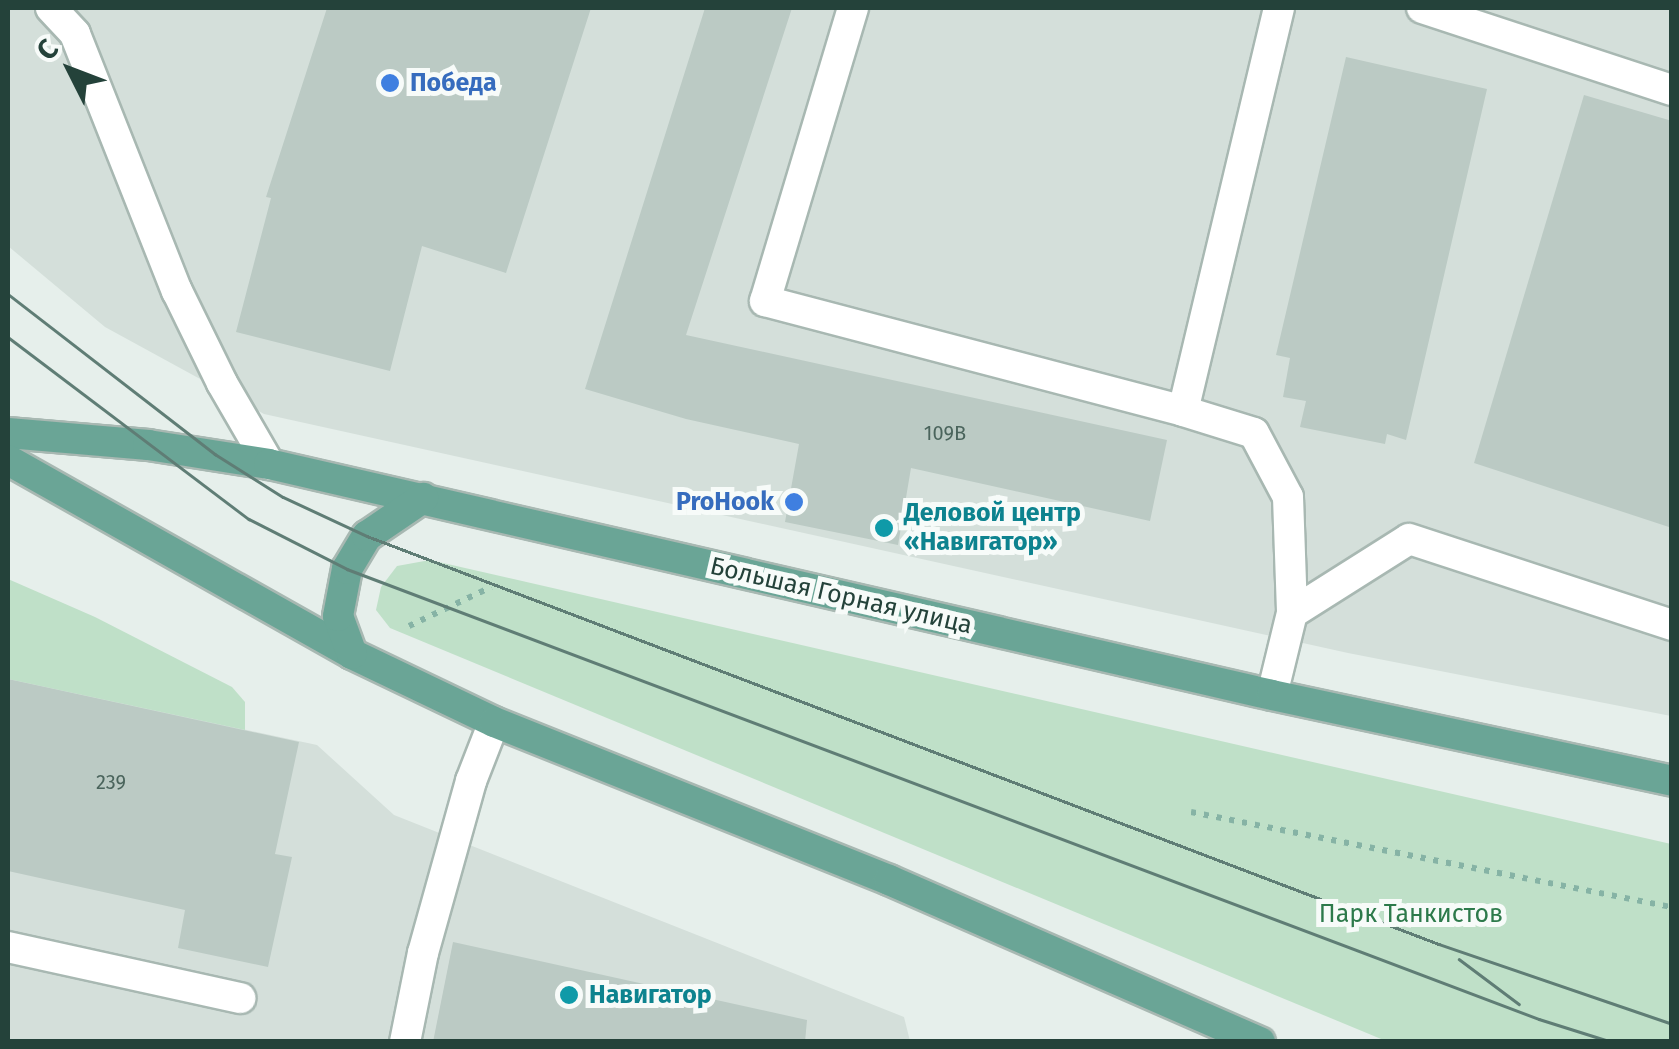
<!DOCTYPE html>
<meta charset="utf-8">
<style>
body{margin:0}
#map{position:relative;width:1679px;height:1049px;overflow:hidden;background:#e6efeb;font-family:"Fira Sans",sans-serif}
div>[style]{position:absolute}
.built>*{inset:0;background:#d4dfda}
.green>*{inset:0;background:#bfe0c8}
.building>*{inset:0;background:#bbcac4}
.path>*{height:6px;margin-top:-3px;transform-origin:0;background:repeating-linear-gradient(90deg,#86b3a5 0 5px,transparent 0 13px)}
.roads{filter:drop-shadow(2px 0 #a8b8b2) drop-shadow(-2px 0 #a8b8b2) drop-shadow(0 2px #a8b8b2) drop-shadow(0 -2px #a8b8b2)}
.minor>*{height:30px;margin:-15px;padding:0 15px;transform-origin:15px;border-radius:15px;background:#fff}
.major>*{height:30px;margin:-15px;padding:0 15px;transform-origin:15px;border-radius:15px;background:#6aa596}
.tram>*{height:2.5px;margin:-1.25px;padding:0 1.25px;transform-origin:1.25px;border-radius:1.25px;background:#5f7d75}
.dots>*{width:28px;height:28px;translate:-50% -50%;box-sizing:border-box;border:5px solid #f7fbf9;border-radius:50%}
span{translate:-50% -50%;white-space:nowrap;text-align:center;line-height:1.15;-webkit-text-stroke:10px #f7fbf9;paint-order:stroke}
.number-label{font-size:20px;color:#4a645c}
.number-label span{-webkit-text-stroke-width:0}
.shop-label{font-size:25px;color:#366cbe;font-weight:700}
.left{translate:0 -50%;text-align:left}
.right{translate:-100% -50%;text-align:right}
.culture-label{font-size:25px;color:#0d838f;font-weight:700}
.street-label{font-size:25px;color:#24423a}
.park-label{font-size:25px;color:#2d7a4b}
.frame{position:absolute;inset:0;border:10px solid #24423a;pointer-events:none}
.north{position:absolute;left:20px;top:20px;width:100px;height:100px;-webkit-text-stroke:8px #f7fbf9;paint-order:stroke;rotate:312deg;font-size:28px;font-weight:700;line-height:40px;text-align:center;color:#24423a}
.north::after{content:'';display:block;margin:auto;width:35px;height:45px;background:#24423a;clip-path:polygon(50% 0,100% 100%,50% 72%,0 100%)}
</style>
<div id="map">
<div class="built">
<i style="clip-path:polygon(8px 8px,1671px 8px,1671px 716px,1348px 653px,264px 414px,105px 327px,8px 246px)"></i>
<i style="clip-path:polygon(8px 679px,317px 745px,394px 815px,904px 1017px,910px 1041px,8px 1042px)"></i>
</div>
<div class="green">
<i style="clip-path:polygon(430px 560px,1671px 844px,1671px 1041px,1386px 1041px,390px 628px,376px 610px,381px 587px,397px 566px)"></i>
<i style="clip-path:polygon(8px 579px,95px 617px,232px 687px,245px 702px,245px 730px,8px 679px)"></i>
</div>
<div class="building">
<i style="clip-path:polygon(327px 8px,591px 8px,506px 273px,422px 246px,390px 371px,236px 332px,271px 198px,266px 197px)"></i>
<i style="clip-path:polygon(705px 8px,792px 8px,686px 335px,1167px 440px,1150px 521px,911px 468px,898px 545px,785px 522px,799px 444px,686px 419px,585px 389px)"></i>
<i style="clip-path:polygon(1346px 57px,1487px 89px,1406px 440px,1387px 434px,1385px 444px,1300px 427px,1306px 401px,1283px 397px,1290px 358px,1276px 355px)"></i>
<i style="clip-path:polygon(1584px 95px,1672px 121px,1672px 528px,1474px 463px)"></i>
<i style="clip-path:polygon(8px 679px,299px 742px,275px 854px,292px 857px,268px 967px,178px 948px,185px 910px,8px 871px)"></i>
<i style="clip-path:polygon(453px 942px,807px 1020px,805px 1042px,433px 1042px)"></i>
</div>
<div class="path">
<i style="left:409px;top:626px;width:91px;rotate:-25.4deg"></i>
<i style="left:1191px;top:812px;width:490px;rotate:11.2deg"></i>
</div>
<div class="roads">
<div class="minor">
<i style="left:51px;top:8px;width:35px;rotate:47deg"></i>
<i style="left:75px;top:34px;width:277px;rotate:68.4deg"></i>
<i style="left:177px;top:291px;width:102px;rotate:63.9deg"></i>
<i style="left:222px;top:383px;width:94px;rotate:59.9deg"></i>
<i style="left:853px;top:8px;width:306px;rotate:106.7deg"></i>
<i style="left:765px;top:301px;width:432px;rotate:14.7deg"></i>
<i style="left:1279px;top:8px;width:414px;rotate:103.4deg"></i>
<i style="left:1183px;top:411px;width:74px;rotate:17.2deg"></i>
<i style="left:1254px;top:433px;width:72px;rotate:62deg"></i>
<i style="left:1288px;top:497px;width:116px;rotate:88deg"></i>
<i style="left:1422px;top:8px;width:263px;rotate:18.2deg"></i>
<i style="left:1272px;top:695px;width:84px;rotate:-76.3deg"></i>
<i style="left:1292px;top:613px;width:138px;rotate:-32.3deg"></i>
<i style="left:1409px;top:539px;width:277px;rotate:18.1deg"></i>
<i style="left:8px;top:947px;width:238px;rotate:12.4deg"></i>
<i style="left:405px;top:1042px;width:91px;rotate:-78.6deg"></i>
<i style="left:423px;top:953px;width:179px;rotate:-74.4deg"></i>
<i style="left:471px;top:781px;width:63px;rotate:-68.7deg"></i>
</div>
<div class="major">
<i style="left:8px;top:433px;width:141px;rotate:4.9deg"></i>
<i style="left:148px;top:445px;width:122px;rotate:8.9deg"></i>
<i style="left:269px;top:464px;width:1029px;rotate:12.97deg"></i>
<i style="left:1272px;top:695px;width:409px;rotate:12.1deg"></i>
<i style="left:8px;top:460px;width:395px;rotate:29.4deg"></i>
<i style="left:352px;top:654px;width:157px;rotate:25.6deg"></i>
<i style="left:494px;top:722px;width:425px;rotate:21.8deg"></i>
<i style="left:889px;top:880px;width:405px;rotate:23.6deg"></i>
<i style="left:352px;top:654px;width:40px;rotate:-110.2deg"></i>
<i style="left:338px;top:616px;width:48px;rotate:-79.2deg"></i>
<i style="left:347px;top:569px;width:39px;rotate:-59deg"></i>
<i style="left:367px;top:536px;width:68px;rotate:-34.2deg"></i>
</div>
</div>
<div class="tram">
<i style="left:8px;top:294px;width:262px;rotate:37.7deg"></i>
<i style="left:215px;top:454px;width:80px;rotate:32.3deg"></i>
<i style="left:283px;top:497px;width:93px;rotate:24.9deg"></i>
<i style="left:367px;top:536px;width:1147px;rotate:20.84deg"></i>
<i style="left:1439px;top:944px;width:246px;rotate:18.9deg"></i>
<i style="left:8px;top:337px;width:302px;rotate:37.1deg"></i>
<i style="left:249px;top:519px;width:110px;rotate:27deg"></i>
<i style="left:347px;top:569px;width:1274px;rotate:20.68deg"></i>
<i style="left:1539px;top:1019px;width:77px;rotate:17.5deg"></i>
<i style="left:1459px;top:959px;width:75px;rotate:36.9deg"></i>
</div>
<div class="dots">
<i style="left:390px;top:83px;background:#3f7fe0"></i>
<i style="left:794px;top:502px;background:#3f7fe0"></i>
<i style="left:884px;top:528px;background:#0f9aa8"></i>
<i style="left:569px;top:995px;background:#0f9aa8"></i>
</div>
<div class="number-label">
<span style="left:945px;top:433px">109В</span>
<span style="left:111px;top:782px">239</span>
</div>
<div class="shop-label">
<span class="left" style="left:410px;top:83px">Победа</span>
<span class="right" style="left:774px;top:502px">ProHook</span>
</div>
<div class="culture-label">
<span class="left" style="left:904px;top:528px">Деловой центр<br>«Навигатор»</span>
<span class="left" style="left:589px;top:995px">Навигатор</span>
</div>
<div class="street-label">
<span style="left:841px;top:596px;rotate:13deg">Большая Горная улица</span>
</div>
<div class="park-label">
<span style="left:1411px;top:914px">Парк Танкистов</span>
</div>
<div class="frame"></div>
<div class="north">С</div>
</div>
